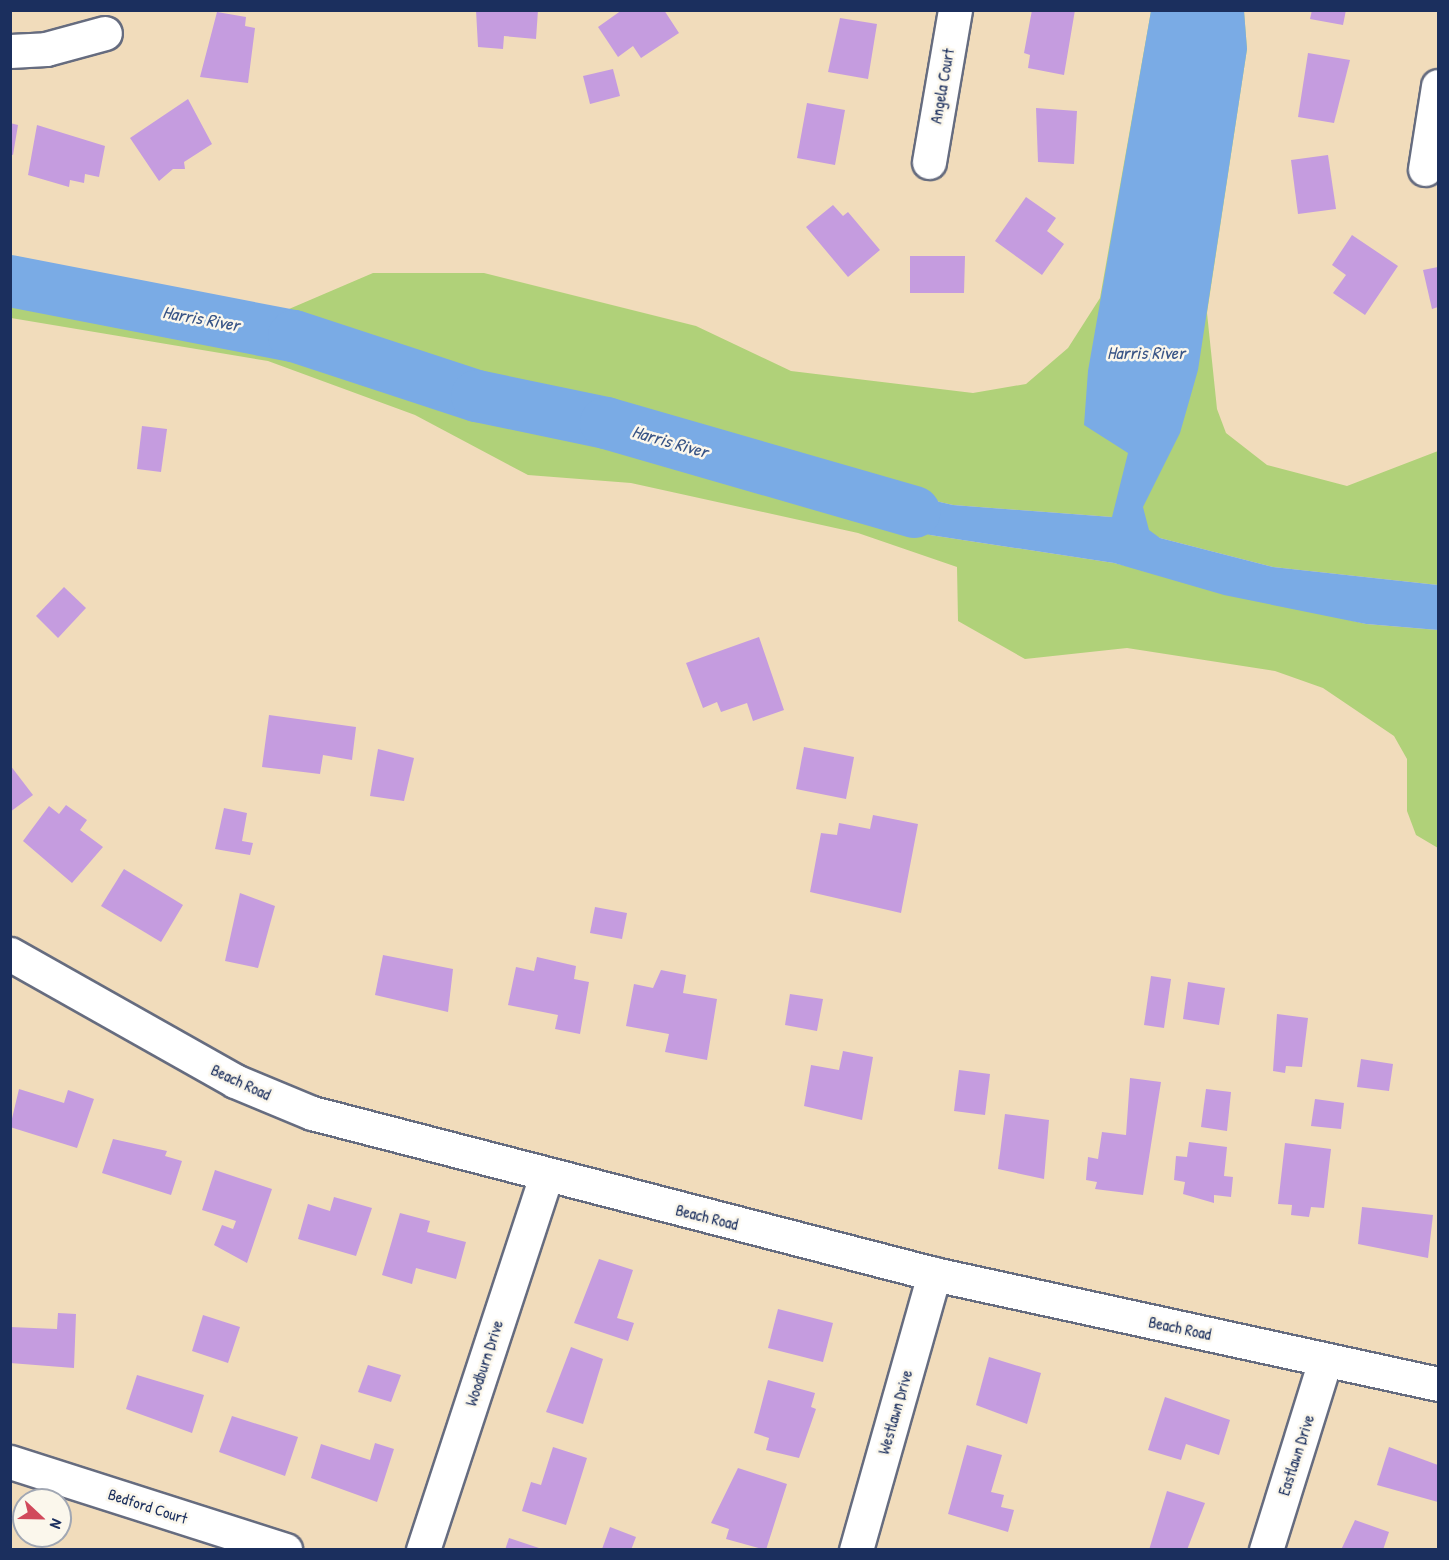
<!DOCTYPE html>
<style>
body{margin:0}
#map{position:relative;width:1449px;height:1560px;overflow:hidden;background:#f1dcbb;font-family:"Patrick Hand",sans-serif}
div>[style]{position:absolute}
.green>*{inset:0;background:#b0d179}
.water>*{inset:0;background:#7aabe5}
.river>*{height:52px;margin:-26px;padding:0 26px;transform-origin:26px;border-radius:26px;background:#7aabe5}
.building>*{inset:0;background:#c59cdf}
.roads{filter:drop-shadow(2px 0 #666c7f) drop-shadow(-2px 0 #666c7f) drop-shadow(0 2px #666c7f) drop-shadow(0 -2px #666c7f)}
.street>*{height:33px;margin:-16.5px;padding:0 16.5px;transform-origin:16.5px;border-radius:16.5px;background:#fff}
.secondary>*{height:33px;margin:-16.5px;padding:0 16.5px;transform-origin:16.5px;border-radius:16.5px;background:#fff}
span{translate:-50% -50%;white-space:nowrap;text-align:center;line-height:1.15;-webkit-text-stroke:5px #fbf7ec;paint-order:stroke}
.street-label{font-size:16px;color:#1b2f5e}
.water-label{font-size:18px;color:#385486;font-style:italic}
.frame{position:absolute;inset:0;border:12px solid #1b2f5e;pointer-events:none}
.north{position:absolute;left:12px;top:1488px;width:60px;height:60px;box-sizing:border-box;background:#fbf7ec;border:2px solid #a1a7b3;border-radius:50%;rotate:112deg;font-size:16px;font-weight:700;line-height:24px;text-align:center;color:#1b2f5e}
.north::after{content:'';display:block;margin:auto;width:21px;height:27px;background:#d1495b;clip-path:polygon(50% 0,100% 100%,50% 72%,0 100%)}
</style>
<div id="map">
<div class="green">
<i style="clip-path:polygon(1151px 11px,1244px 11px,1247px 49px,1207px 313px,1217px 409px,1226px 433px,1267px 465px,1347px 486px,1438px 451px,1438px 585px,1273px 567px,1160px 538px,1112px 517px,953px 505px,862px 484px,930px 535px,1114px 563px,1366px 624px,1438px 630px,1438px 848px,1416px 835px,1407px 811px,1407px 759px,1394px 736px,1323px 688px,1275px 671px,1127px 648px,1025px 659px,958px 621px,957px 567px,858px 533px,631px 483px,528px 475px,415px 415px,268px 361px,11px 318px,10px 255px,282px 312px,373px 273px,484px 273px,696px 326px,791px 371px,973px 393px,1026px 384px,1068px 348px,1100px 298px)"></i>
</div>
<div class="water">
<i style="clip-path:polygon(1151px 11px,1244px 11px,1247px 49px,1198px 370px,1180px 433px,1143px 507px,1149px 530px,1160px 538px,1273px 567px,1438px 585px,1438px 630px,1366px 624px,1224px 595px,1114px 563px,930px 535px,867px 516px,847px 491px,862px 484px,953px 505px,1112px 517px,1128px 453px,1084px 425px,1088px 371px)"></i>
</div>
<div class="river">
<i style="left:10px;top:281px;width:289px;rotate:11deg"></i>
<i style="left:294px;top:336px;width:193px;rotate:18.2deg"></i>
<i style="left:477px;top:396px;width:132px;rotate:11.8deg"></i>
<i style="left:606px;top:423px;width:321px;rotate:16.1deg"></i>
</div>
<div class="building">
<i style="clip-path:polygon(476px 10px,538px 10px,536px 39px,504px 36px,503px 49px,478px 47px)"></i>
<i style="clip-path:polygon(622px 10px,664px 10px,679px 33px,641px 58px,633px 46px,618px 57px,598px 27px)"></i>
<i style="clip-path:polygon(1032px 10px,1075px 10px,1064px 75px,1028px 68px,1030px 55px,1024px 53px)"></i>
<i style="clip-path:polygon(1312px 10px,1346px 10px,1343px 25px,1310px 19px)"></i>
<i style="clip-path:polygon(217px 12px,246px 17px,245px 26px,255px 28px,248px 83px,200px 77px)"></i>
<i style="clip-path:polygon(840px 18px,877px 24px,868px 79px,828px 72px)"></i>
<i style="clip-path:polygon(1308px 53px,1350px 60px,1334px 123px,1298px 117px)"></i>
<i style="clip-path:polygon(613px 69px,620px 96px,590px 104px,583px 76px)"></i>
<i style="clip-path:polygon(188px 99px,212px 144px,184px 162px,185px 169px,173px 169px,159px 181px,130px 138px)"></i>
<i style="clip-path:polygon(807px 103px,845px 110px,835px 165px,797px 158px)"></i>
<i style="clip-path:polygon(1036px 108px,1077px 111px,1074px 164px,1038px 162px)"></i>
<i style="clip-path:polygon(10px 123px,18px 125px,13px 155px,10px 154px)"></i>
<i style="clip-path:polygon(37px 125px,105px 146px,99px 177px,85px 174px,84px 183px,70px 180px,69px 187px,28px 175px)"></i>
<i style="clip-path:polygon(1328px 155px,1336px 209px,1298px 214px,1291px 160px)"></i>
<i style="clip-path:polygon(1026px 197px,1056px 218px,1047px 231px,1064px 244px,1042px 275px,995px 241px)"></i>
<i style="clip-path:polygon(833px 205px,843px 216px,848px 212px,880px 250px,848px 277px,806px 227px)"></i>
<i style="clip-path:polygon(1352px 235px,1398px 266px,1365px 315px,1333px 293px,1346px 275px,1332px 265px)"></i>
<i style="clip-path:polygon(910px 256px,965px 256px,964px 293px,910px 293px)"></i>
<i style="clip-path:polygon(1438px 267px,1438px 307px,1432px 309px,1423px 270px)"></i>
<i style="clip-path:polygon(142px 426px,167px 429px,161px 472px,137px 469px)"></i>
<i style="clip-path:polygon(64px 587px,86px 608px,58px 638px,36px 616px)"></i>
<i style="clip-path:polygon(759px 637px,784px 710px,753px 721px,747px 703px,721px 712px,717px 702px,703px 708px,686px 663px)"></i>
<i style="clip-path:polygon(269px 715px,356px 727px,352px 760px,323px 755px,320px 774px,262px 767px)"></i>
<i style="clip-path:polygon(804px 747px,854px 757px,846px 799px,796px 789px)"></i>
<i style="clip-path:polygon(378px 749px,414px 758px,404px 801px,370px 796px)"></i>
<i style="clip-path:polygon(10px 765px,33px 795px,10px 812px)"></i>
<i style="clip-path:polygon(66px 805px,87px 820px,80px 830px,103px 847px,72px 883px,23px 841px,49px 806px,59px 814px)"></i>
<i style="clip-path:polygon(224px 808px,247px 813px,242px 841px,253px 843px,250px 855px,215px 849px)"></i>
<i style="clip-path:polygon(873px 815px,918px 824px,901px 913px,810px 892px,821px 833px,837px 835px,839px 823px,870px 829px)"></i>
<i style="clip-path:polygon(124px 869px,183px 905px,161px 942px,101px 906px)"></i>
<i style="clip-path:polygon(240px 893px,275px 906px,258px 968px,225px 961px)"></i>
<i style="clip-path:polygon(595px 907px,627px 913px,622px 939px,590px 933px)"></i>
<i style="clip-path:polygon(383px 955px,453px 969px,448px 1012px,375px 995px)"></i>
<i style="clip-path:polygon(537px 957px,576px 966px,574px 979px,589px 982px,580px 1034px,555px 1029px,558px 1015px,508px 1005px,516px 967px,534px 971px)"></i>
<i style="clip-path:polygon(661px 970px,686px 975px,683px 993px,717px 999px,707px 1060px,665px 1052px,669px 1034px,626px 1026px,634px 984px,653px 988px)"></i>
<i style="clip-path:polygon(1151px 976px,1171px 979px,1164px 1028px,1144px 1025px)"></i>
<i style="clip-path:polygon(1188px 982px,1225px 988px,1219px 1025px,1183px 1019px)"></i>
<i style="clip-path:polygon(790px 994px,823px 999px,817px 1031px,785px 1025px)"></i>
<i style="clip-path:polygon(1277px 1014px,1308px 1018px,1302px 1067px,1286px 1066px,1285px 1073px,1273px 1071px)"></i>
<i style="clip-path:polygon(843px 1051px,873px 1057px,862px 1120px,804px 1106px,811px 1065px,839px 1070px)"></i>
<i style="clip-path:polygon(1361px 1059px,1393px 1064px,1389px 1091px,1357px 1087px)"></i>
<i style="clip-path:polygon(959px 1070px,990px 1074px,985px 1115px,954px 1111px)"></i>
<i style="clip-path:polygon(1130px 1078px,1161px 1082px,1143px 1195px,1095px 1189px,1097px 1182px,1086px 1180px,1088px 1157px,1098px 1159px,1102px 1132px,1126px 1135px)"></i>
<i style="clip-path:polygon(19px 1089px,64px 1103px,68px 1090px,94px 1099px,77px 1148px,10px 1127px)"></i>
<i style="clip-path:polygon(1206px 1089px,1231px 1092px,1227px 1131px,1201px 1127px)"></i>
<i style="clip-path:polygon(1315px 1099px,1344px 1103px,1341px 1129px,1311px 1126px)"></i>
<i style="clip-path:polygon(1005px 1114px,1049px 1120px,1044px 1179px,998px 1169px)"></i>
<i style="clip-path:polygon(113px 1139px,167px 1151px,165px 1156px,182px 1161px,171px 1195px,102px 1173px)"></i>
<i style="clip-path:polygon(1189px 1142px,1227px 1147px,1224px 1176px,1233px 1177px,1231px 1197px,1214px 1195px,1214px 1203px,1183px 1194px,1185px 1182px,1174px 1180px,1176px 1156px,1187px 1157px)"></i>
<i style="clip-path:polygon(1285px 1143px,1331px 1149px,1324px 1208px,1311px 1207px,1309px 1217px,1291px 1215px,1292px 1205px,1278px 1204px)"></i>
<i style="clip-path:polygon(215px 1170px,272px 1189px,247px 1263px,214px 1245px,222px 1225px,233px 1229px,236px 1221px,202px 1210px)"></i>
<i style="clip-path:polygon(334px 1197px,372px 1208px,356px 1256px,298px 1239px,308px 1204px,330px 1211px)"></i>
<i style="clip-path:polygon(1362px 1207px,1433px 1215px,1428px 1258px,1358px 1244px)"></i>
<i style="clip-path:polygon(400px 1213px,430px 1221px,427px 1232px,466px 1242px,456px 1279px,416px 1268px,412px 1284px,382px 1275px)"></i>
<i style="clip-path:polygon(599px 1259px,633px 1270px,617px 1318px,634px 1323px,628px 1341px,574px 1323px)"></i>
<i style="clip-path:polygon(778px 1309px,833px 1323px,823px 1362px,768px 1348px)"></i>
<i style="clip-path:polygon(58px 1313px,76px 1314px,74px 1368px,10px 1363px,10px 1327px,57px 1329px)"></i>
<i style="clip-path:polygon(203px 1315px,240px 1327px,228px 1363px,192px 1351px)"></i>
<i style="clip-path:polygon(571px 1347px,603px 1359px,583px 1424px,546px 1412px)"></i>
<i style="clip-path:polygon(989px 1357px,1041px 1373px,1027px 1424px,976px 1405px)"></i>
<i style="clip-path:polygon(368px 1365px,401px 1375px,391px 1402px,358px 1392px)"></i>
<i style="clip-path:polygon(137px 1375px,204px 1395px,192px 1433px,126px 1409px)"></i>
<i style="clip-path:polygon(768px 1380px,815px 1393px,811px 1407px,816px 1409px,799px 1458px,766px 1450px,769px 1438px,754px 1433px)"></i>
<i style="clip-path:polygon(1165px 1397px,1230px 1420px,1219px 1455px,1186px 1444px,1181px 1460px,1148px 1450px)"></i>
<i style="clip-path:polygon(232px 1416px,298px 1437px,285px 1476px,219px 1452px)"></i>
<i style="clip-path:polygon(375px 1443px,394px 1449px,377px 1502px,311px 1478px,321px 1444px,370px 1460px)"></i>
<i style="clip-path:polygon(967px 1445px,1002px 1455px,991px 1492px,1004px 1495px,1001px 1507px,1014px 1510px,1008px 1532px,948px 1514px)"></i>
<i style="clip-path:polygon(553px 1447px,587px 1458px,566px 1525px,522px 1511px,531px 1482px,541px 1485px)"></i>
<i style="clip-path:polygon(1389px 1447px,1438px 1465px,1438px 1502px,1377px 1485px)"></i>
<i style="clip-path:polygon(738px 1468px,787px 1484px,766px 1550px,726px 1539px,729px 1529px,711px 1523px)"></i>
<i style="clip-path:polygon(1167px 1491px,1205px 1503px,1187px 1550px,1149px 1550px)"></i>
<i style="clip-path:polygon(1355px 1520px,1389px 1532px,1383px 1550px,1341px 1550px)"></i>
<i style="clip-path:polygon(610px 1527px,636px 1537px,631px 1550px,602px 1549px)"></i>
<i style="clip-path:polygon(509px 1538px,542px 1549px,542px 1550px,505px 1550px)"></i>
</div>
<div class="roads">
<div class="street">
<i style="left:10px;top:51px;width:36px;rotate:-3deg"></i>
<i style="left:46px;top:49px;width:61px;rotate:-15.2deg"></i>
<i style="left:929px;top:162px;width:154px;rotate:-80.3deg"></i>
<i style="left:1425px;top:169px;width:84px;rotate:-81.1deg"></i>
<i style="left:10px;top:1462px;width:289px;rotate:17.7deg"></i>
<i style="left:423px;top:1550px;width:394px;rotate:-71.8deg"></i>
<i style="left:856px;top:1550px;width:287px;rotate:-74.2deg"></i>
<i style="left:1266px;top:1550px;width:199px;rotate:-72.7deg"></i>
</div>
<div class="secondary">
<i style="left:10px;top:954px;width:258px;rotate:29.4deg"></i>
<i style="left:235px;top:1081px;width:83px;rotate:22.6deg"></i>
<i style="left:312px;top:1113px;width:642px;rotate:14.51deg"></i>
<i style="left:934px;top:1274px;width:516px;rotate:12.31deg"></i>
</div>
</div>
<div class="street-label">
<span style="left:942px;top:86px;rotate:-80deg">Angela Court</span>
<span style="left:241px;top:1082px;rotate:25deg">Beach Road</span>
<span style="left:707px;top:1217px;rotate:14deg">Beach Road</span>
<span style="left:1180px;top:1328px;rotate:12deg">Beach Road</span>
<span style="left:484px;top:1363px;rotate:-72deg">Woodburn Drive</span>
<span style="left:895px;top:1412px;rotate:-74deg">Westlawn Drive</span>
<span style="left:1296px;top:1455px;rotate:-72deg">Eastlawn Drive</span>
<span style="left:148px;top:1506px;rotate:18deg">Bedford Court</span>
</div>
<div class="water-label">
<span style="left:201px;top:319px;rotate:10deg">Harris River</span>
<span style="left:1146px;top:353px">Harris River</span>
<span style="left:670px;top:442px;rotate:16deg">Harris River</span>
</div>
<div class="frame"></div>
<div class="north">N</div>
</div>
